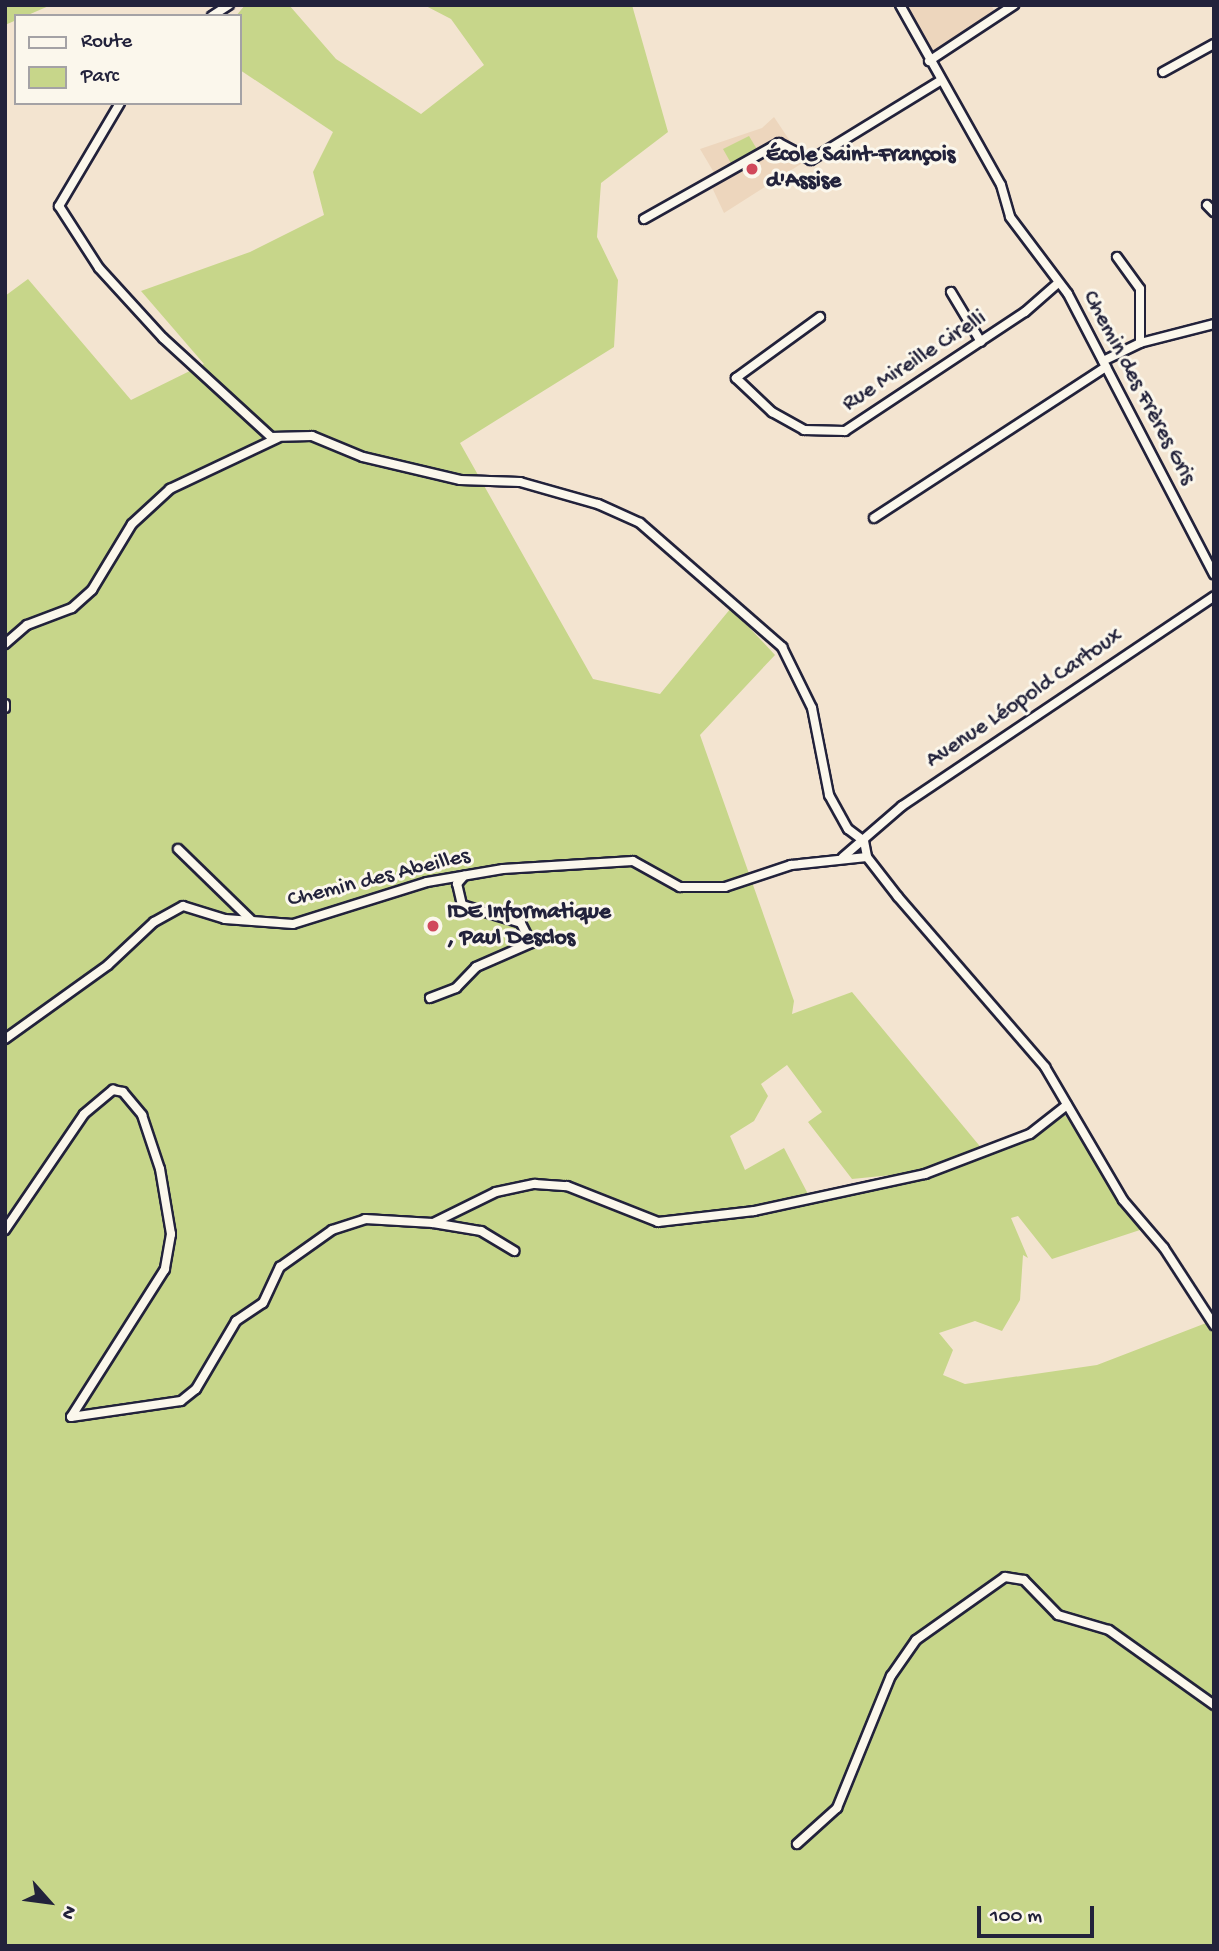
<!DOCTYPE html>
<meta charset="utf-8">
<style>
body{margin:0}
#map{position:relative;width:1219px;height:1951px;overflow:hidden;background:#f3e4d0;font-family:"Gochi Hand",sans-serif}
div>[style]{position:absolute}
.built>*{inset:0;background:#edd6bd}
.green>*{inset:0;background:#c7d68a}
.roads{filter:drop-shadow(2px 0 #22223b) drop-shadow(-2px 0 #22223b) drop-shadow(0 2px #22223b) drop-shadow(0 -2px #22223b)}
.minor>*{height:8px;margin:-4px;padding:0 4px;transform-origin:4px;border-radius:4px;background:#fbf7ec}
.dots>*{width:19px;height:19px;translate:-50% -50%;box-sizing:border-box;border:4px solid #fbf7ec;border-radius:50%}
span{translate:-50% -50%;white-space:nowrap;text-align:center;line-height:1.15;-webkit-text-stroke:6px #fbf7ec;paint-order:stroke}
.poi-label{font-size:23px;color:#22223b;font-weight:700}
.left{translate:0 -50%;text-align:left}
.street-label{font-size:23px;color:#22223b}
.frame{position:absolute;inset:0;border:7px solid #22223b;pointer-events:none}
.legend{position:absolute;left:14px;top:14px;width:228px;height:91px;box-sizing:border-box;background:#fbf7ec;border:2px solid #a4a2a5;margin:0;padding:9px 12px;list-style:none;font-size:21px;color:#22223b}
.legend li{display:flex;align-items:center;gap:14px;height:35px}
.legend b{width:35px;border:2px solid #a4a2a5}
.north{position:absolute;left:14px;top:1867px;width:70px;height:70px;-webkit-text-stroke:5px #fbf7ec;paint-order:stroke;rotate:118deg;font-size:19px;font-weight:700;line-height:28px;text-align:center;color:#22223b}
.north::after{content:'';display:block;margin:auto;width:24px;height:32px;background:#22223b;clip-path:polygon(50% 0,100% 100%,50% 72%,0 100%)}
.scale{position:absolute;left:977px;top:1906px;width:117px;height:32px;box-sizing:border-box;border:4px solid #22223b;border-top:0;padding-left:9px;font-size:21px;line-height:24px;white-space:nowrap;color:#22223b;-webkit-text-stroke:5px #fbf7ec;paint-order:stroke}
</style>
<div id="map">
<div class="built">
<i style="clip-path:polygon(908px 5px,991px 5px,995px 12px,931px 55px)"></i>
<i style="clip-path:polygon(774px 117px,804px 162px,724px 213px,709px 181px,716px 176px,700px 149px,762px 128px)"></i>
</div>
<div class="green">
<i style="clip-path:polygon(5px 5px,51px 5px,5px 25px)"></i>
<i style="clip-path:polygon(245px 5px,289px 5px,336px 59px,421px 114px,484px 65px,451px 19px,424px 5px,632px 5px,668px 132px,601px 183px,597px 237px,618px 280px,614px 347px,460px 443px,593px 679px,660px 694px,731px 608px,775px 655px,700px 735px,794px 1001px,792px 1014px,852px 992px,983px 1150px,922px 1172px,852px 1179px,808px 1122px,822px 1112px,787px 1065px,761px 1084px,768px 1096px,754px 1121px,730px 1136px,745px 1170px,784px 1148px,808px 1194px,732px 1210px,728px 1219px,945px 1169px,984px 1157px,1065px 1115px,1143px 1229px,1052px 1259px,1018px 1216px,1011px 1218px,1028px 1258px,1023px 1255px,1020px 1300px,1002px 1331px,975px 1321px,939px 1333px,953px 1350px,943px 1375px,965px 1384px,1097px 1365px,1214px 1320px,1214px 1946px,5px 1946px,5px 296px,28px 279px,131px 400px,204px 364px,141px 291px,250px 252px,324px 215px,313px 172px,333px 132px,240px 70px,236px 16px)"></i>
<i style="clip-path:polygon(749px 136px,758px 151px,732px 165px,723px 149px)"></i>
</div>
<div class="roads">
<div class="minor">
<i style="left:900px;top:5px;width:206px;rotate:60.7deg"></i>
<i style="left:1001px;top:185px;width:33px;rotate:74deg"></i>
<i style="left:1010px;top:217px;width:96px;rotate:53deg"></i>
<i style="left:1068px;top:294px;width:316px;rotate:62.5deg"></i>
<i style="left:212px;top:16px;width:20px;rotate:-33deg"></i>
<i style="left:929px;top:61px;width:102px;rotate:-33.4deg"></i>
<i style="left:1163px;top:72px;width:58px;rotate:-28.8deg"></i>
<i style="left:120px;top:103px;width:120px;rotate:120.6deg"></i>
<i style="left:59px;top:206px;width:74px;rotate:57.2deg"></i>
<i style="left:99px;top:268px;width:95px;rotate:47.6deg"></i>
<i style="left:163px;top:338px;width:147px;rotate:42.5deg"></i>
<i style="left:271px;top:437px;width:41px;rotate:-1.4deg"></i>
<i style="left:312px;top:436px;width:55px;rotate:22.4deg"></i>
<i style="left:363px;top:457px;width:100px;rotate:13.3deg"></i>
<i style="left:460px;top:480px;width:60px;rotate:1.9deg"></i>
<i style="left:520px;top:482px;width:81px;rotate:15.8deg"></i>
<i style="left:598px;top:504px;width:46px;rotate:24.3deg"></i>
<i style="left:640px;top:523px;width:189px;rotate:41.1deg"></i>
<i style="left:782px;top:647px;width:68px;rotate:63.8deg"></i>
<i style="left:812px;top:708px;width:89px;rotate:78.9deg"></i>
<i style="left:829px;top:795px;width:39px;rotate:61deg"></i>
<i style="left:848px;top:829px;width:20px;rotate:37deg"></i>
<i style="left:1207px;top:205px;width:10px;rotate:45deg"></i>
<i style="left:644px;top:219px;width:155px;rotate:-29.4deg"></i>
<i style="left:779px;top:143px;width:36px;rotate:28deg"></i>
<i style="left:811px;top:160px;width:151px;rotate:-31.5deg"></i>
<i style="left:1117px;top:257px;width:39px;rotate:54deg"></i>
<i style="left:1140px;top:289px;width:54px;rotate:90deg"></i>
<i style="left:951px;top:292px;width:58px;rotate:59deg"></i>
<i style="left:820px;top:317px;width:104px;rotate:144deg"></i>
<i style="left:736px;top:378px;width:50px;rotate:43.4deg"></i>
<i style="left:772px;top:412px;width:37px;rotate:29deg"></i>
<i style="left:804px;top:430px;width:41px;rotate:1.4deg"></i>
<i style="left:845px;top:431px;width:216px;rotate:-33.5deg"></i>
<i style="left:1025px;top:312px;width:44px;rotate:-41.3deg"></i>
<i style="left:1103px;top:361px;width:41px;rotate:-25.9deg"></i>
<i style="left:1140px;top:343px;width:76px;rotate:-14.4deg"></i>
<i style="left:874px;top:518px;width:277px;rotate:-33.1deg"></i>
<i style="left:5px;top:644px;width:29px;rotate:-41deg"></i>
<i style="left:27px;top:625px;width:48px;rotate:-20.7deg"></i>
<i style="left:72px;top:608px;width:27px;rotate:-42deg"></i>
<i style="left:92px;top:590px;width:77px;rotate:-58.8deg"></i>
<i style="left:132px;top:524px;width:52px;rotate:-42.6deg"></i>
<i style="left:170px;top:489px;width:119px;rotate:-25.3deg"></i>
<i style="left:5px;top:704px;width:4px;rotate:90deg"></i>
<i style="left:864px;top:841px;width:16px;rotate:79deg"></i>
<i style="left:867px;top:857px;width:51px;rotate:52.2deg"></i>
<i style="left:898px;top:897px;width:225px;rotate:49.1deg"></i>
<i style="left:1045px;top:1067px;width:154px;rotate:59.6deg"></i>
<i style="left:1123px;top:1200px;width:63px;rotate:49.5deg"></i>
<i style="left:1164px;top:1248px;width:92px;rotate:57deg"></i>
<i style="left:178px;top:849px;width:102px;rotate:44.2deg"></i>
<i style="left:843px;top:857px;width:78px;rotate:-40.8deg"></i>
<i style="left:902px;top:806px;width:376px;rotate:-33.9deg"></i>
<i style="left:430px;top:998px;width:28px;rotate:-21deg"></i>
<i style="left:456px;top:988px;width:29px;rotate:-46deg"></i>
<i style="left:476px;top:967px;width:60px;rotate:-23.6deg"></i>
<i style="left:531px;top:943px;width:22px;rotate:-117deg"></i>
<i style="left:521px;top:923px;width:62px;rotate:-163deg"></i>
<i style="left:462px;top:905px;width:22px;rotate:-103deg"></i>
<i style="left:457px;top:884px;width:11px;rotate:-49deg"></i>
<i style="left:5px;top:1039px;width:127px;rotate:-35.7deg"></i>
<i style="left:108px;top:965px;width:63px;rotate:-43.1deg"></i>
<i style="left:154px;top:922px;width:33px;rotate:-29deg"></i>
<i style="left:183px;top:906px;width:44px;rotate:17.2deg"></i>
<i style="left:225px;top:919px;width:68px;rotate:4.2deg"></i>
<i style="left:293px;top:924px;width:140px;rotate:-17.4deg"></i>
<i style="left:427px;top:882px;width:77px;rotate:-9.7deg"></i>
<i style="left:503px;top:869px;width:130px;rotate:-3.5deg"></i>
<i style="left:633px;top:861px;width:54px;rotate:29deg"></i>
<i style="left:680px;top:887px;width:45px"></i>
<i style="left:725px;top:887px;width:70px;rotate:-18.4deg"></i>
<i style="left:791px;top:865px;width:76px;rotate:-6deg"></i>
<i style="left:433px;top:1223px;width:49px;rotate:9.5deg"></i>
<i style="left:481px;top:1231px;width:39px;rotate:31deg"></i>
<i style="left:5px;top:1230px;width:140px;rotate:-55.7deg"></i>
<i style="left:84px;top:1114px;width:38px;rotate:-40deg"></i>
<i style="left:113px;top:1090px;width:10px;rotate:11deg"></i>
<i style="left:123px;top:1092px;width:30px;rotate:50deg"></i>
<i style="left:142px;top:1115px;width:57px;rotate:71.6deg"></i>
<i style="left:160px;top:1169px;width:66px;rotate:80.4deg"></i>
<i style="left:171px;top:1234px;width:36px;rotate:100deg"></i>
<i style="left:165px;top:1269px;width:175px;rotate:122.4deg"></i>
<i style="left:71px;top:1417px;width:111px;rotate:-8.3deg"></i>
<i style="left:181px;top:1401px;width:19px;rotate:-39deg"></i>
<i style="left:196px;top:1389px;width:79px;rotate:-59.5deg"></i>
<i style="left:236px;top:1321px;width:32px;rotate:-34deg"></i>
<i style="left:263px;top:1303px;width:40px;rotate:-65deg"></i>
<i style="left:280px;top:1267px;width:64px;rotate:-35.4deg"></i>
<i style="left:332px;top:1230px;width:35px;rotate:-18deg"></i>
<i style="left:365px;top:1219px;width:68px;rotate:3.4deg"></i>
<i style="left:433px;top:1223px;width:70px;rotate:-26.2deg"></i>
<i style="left:496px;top:1192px;width:40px;rotate:-12deg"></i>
<i style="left:535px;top:1184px;width:32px;rotate:4deg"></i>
<i style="left:567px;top:1186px;width:98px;rotate:21.6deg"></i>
<i style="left:658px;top:1222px;width:97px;rotate:-6.5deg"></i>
<i style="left:754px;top:1211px;width:175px;rotate:-12.2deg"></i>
<i style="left:925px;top:1174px;width:112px;rotate:-20.9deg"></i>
<i style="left:1030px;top:1134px;width:47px;rotate:-38.1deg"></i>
<i style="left:797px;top:1844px;width:54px;rotate:-42deg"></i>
<i style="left:837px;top:1808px;width:143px;rotate:-67.8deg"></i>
<i style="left:891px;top:1676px;width:44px;rotate:-55.2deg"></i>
<i style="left:916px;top:1640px;width:109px;rotate:-35.3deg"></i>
<i style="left:1005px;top:1577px;width:19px;rotate:9deg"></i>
<i style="left:1024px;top:1580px;width:49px;rotate:45.8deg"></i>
<i style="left:1058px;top:1615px;width:53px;rotate:16.4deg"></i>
<i style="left:1109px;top:1630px;width:129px;rotate:35.5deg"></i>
</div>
</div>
<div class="dots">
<i style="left:752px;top:169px;background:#d1495b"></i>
<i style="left:433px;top:926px;background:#d1495b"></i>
</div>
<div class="poi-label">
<span class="left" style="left:766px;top:169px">École Saint-François<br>d'Assise</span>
<span class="left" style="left:447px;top:926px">IDE Informatique<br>, Paul Desclos</span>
</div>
<div class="street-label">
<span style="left:915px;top:362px;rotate:-33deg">Rue Mireille Cirelli</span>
<span style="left:1138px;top:388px;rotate:62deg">Chemin des Frères Gris</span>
<span style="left:1025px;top:699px;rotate:-34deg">Avenue Léopold Cartoux</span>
<span style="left:379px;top:879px;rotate:-14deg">Chemin des Abeilles</span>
</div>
<div class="frame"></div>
<ul class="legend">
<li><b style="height:9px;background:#fbf7ec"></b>Route</li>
<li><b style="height:19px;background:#c7d68a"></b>Parc</li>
</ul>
<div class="north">N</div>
<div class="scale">100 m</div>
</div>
